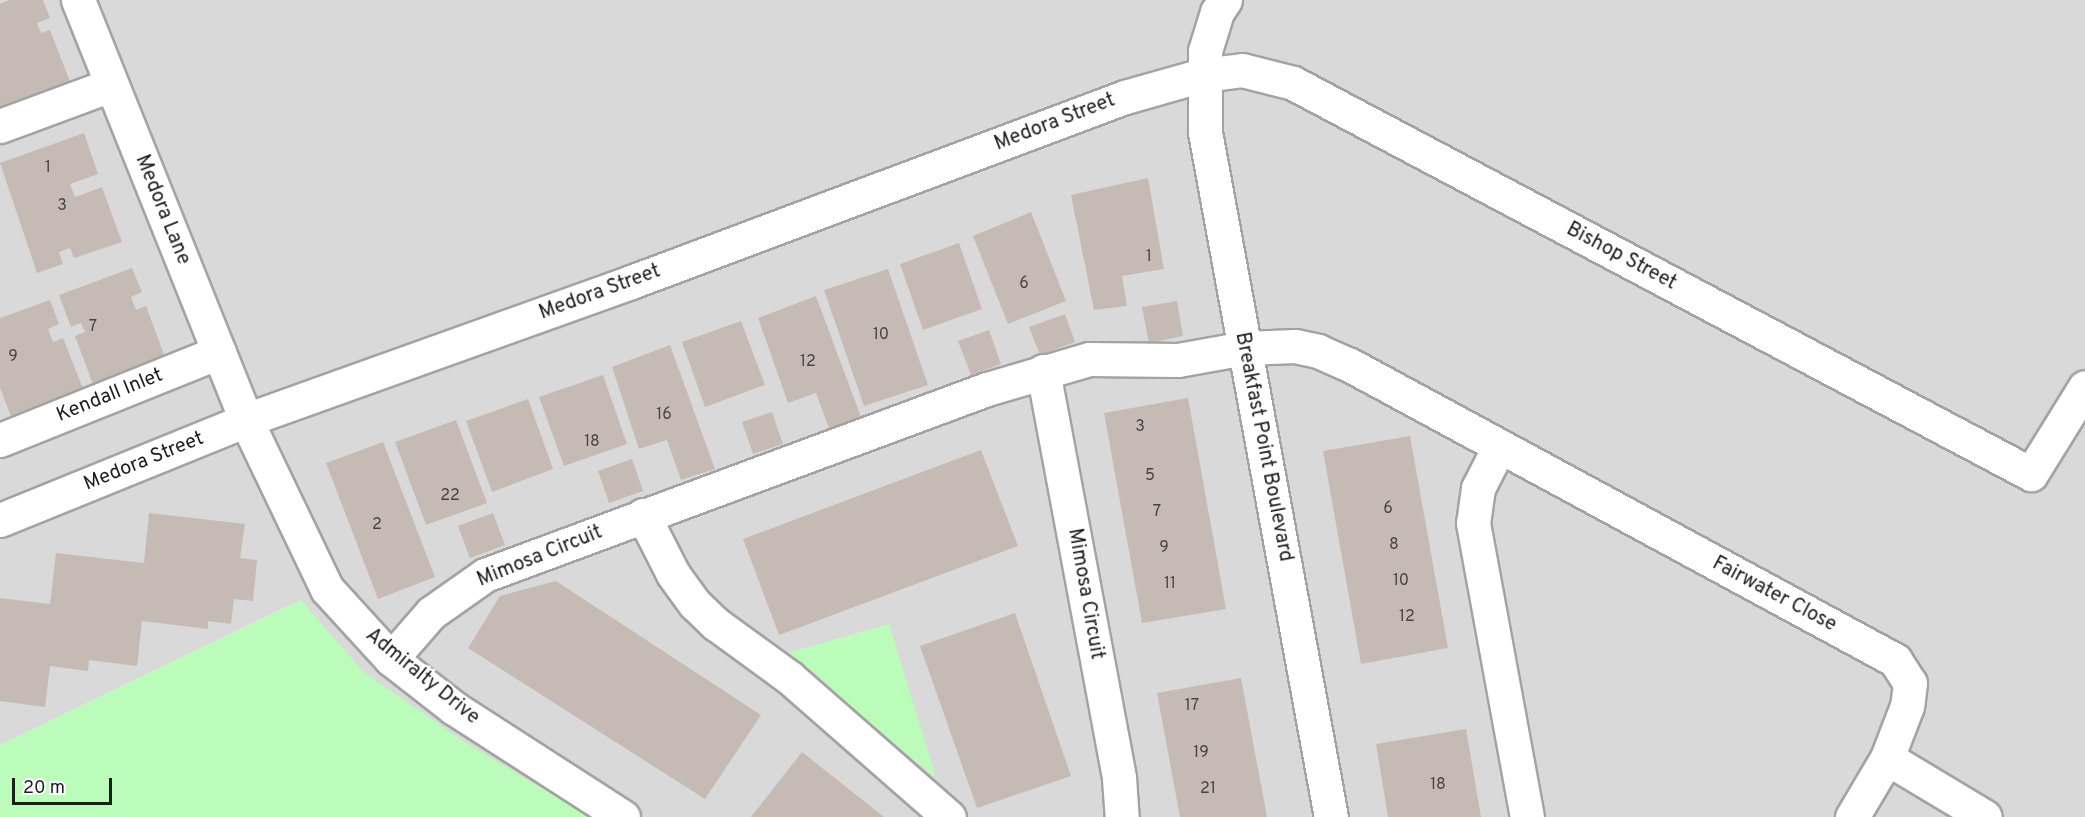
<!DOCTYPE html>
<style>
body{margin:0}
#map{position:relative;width:2085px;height:817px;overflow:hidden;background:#eee9e1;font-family:Overpass,sans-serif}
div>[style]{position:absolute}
.residential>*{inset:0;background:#dad9d9}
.park>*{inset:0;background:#bbfcbb}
.building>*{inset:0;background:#c6bbb4}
.roads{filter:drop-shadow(2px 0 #a3a3a3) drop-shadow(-2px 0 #a3a3a3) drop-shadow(0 2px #a3a3a3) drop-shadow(0 -2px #a3a3a3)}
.minor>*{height:33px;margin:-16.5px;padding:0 16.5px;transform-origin:16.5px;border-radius:16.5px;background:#fff}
span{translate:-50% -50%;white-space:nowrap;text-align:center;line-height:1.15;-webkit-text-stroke:4.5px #fff;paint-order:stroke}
.number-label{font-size:16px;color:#464442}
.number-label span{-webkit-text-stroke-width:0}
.street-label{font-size:20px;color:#1c1c1c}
.scale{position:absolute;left:12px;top:778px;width:100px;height:27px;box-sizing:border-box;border:3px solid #1c1c1c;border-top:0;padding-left:8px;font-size:18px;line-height:21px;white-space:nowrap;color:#1c1c1c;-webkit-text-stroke:4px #fff;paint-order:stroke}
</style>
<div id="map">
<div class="residential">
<i style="clip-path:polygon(0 0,2085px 0,2085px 817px,562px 817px,362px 671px,300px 600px,0 745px)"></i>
</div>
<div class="park">
<i style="clip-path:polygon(301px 600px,362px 671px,460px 739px,589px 817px,0 817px,0 745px)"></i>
<i style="clip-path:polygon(889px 624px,936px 778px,784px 654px)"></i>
</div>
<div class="building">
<i style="clip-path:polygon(9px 0,43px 0,50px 18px,37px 23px,41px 33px,50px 30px,71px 84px,0 110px,0 4px)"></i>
<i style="clip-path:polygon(84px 133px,98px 174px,70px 184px,75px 197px,102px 187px,122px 242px,74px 258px,70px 248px,59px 252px,63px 264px,37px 273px,0 163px)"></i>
<i style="clip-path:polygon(1148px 178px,1164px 269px,1122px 276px,1127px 306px,1094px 310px,1071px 195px)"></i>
<i style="clip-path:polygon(1031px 212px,1066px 301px,1008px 324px,973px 236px)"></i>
<i style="clip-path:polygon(959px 243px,982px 309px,923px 330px,900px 264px)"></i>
<i style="clip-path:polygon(132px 268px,142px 292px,131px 297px,136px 310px,146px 306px,166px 360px,94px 387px,75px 336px,85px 332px,81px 323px,71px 327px,59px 295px)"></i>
<i style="clip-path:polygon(888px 269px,928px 385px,864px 406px,824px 290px)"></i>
<i style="clip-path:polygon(816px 296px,861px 417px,829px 428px,816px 393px,788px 403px,758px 318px)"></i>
<i style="clip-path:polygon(50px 300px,59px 324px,48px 329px,53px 342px,63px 338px,84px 391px,12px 419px,0 388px,0 318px)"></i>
<i style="clip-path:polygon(1177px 301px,1183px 336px,1149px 343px,1142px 307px)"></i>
<i style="clip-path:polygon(1065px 314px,1075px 342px,1040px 355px,1029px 327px)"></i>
<i style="clip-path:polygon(741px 321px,765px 385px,705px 407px,682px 342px)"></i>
<i style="clip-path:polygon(989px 330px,1001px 364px,971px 375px,958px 341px)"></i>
<i style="clip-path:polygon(670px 345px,715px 469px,681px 480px,667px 440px,639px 449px,612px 367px)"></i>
<i style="clip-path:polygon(603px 375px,627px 444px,564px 466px,539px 397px)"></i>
<i style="clip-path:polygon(1188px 398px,1226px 609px,1142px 623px,1104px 413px)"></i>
<i style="clip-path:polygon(528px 399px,553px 469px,492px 492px,466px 421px)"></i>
<i style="clip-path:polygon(772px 412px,783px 444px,753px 454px,742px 422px)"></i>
<i style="clip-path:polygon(456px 420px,487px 503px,426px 525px,395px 442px)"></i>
<i style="clip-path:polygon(1410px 436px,1448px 648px,1361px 664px,1323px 451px)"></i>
<i style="clip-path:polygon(383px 442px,435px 577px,378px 599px,326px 463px)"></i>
<i style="clip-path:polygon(981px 450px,1018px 546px,779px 635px,743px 539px)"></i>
<i style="clip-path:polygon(632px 459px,643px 491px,609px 503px,598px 471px)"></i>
<i style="clip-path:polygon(149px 513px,245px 524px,240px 558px,257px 560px,253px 601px,234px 599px,231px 624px,208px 621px,208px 629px,142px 621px,137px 666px,89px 660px,88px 671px,50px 666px,45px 707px,0 701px,0 598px,50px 604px,56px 553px,144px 563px)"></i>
<i style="clip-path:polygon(493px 513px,505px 545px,470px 558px,458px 526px)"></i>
<i style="clip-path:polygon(556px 581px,761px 715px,705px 799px,468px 648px,500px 596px)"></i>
<i style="clip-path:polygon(1015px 613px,1071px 776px,977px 808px,920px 646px)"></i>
<i style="clip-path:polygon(1241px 678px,1267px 817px,1180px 817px,1157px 693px)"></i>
<i style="clip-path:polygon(1466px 729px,1481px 817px,1388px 817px,1376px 744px)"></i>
<i style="clip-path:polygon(802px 752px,884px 817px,751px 817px)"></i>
</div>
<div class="roads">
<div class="minor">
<i style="left:78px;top:0;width:452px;rotate:68.2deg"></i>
<i style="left:246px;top:420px;width:187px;rotate:64.4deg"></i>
<i style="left:327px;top:589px;width:95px;rotate:47.6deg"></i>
<i style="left:391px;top:659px;width:80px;rotate:37.9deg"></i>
<i style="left:454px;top:708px;width:201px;rotate:32.8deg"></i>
<i style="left:1225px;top:0;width:14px;rotate:124deg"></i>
<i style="left:1217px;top:12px;width:41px;rotate:107.1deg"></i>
<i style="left:1205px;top:51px;width:81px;rotate:90deg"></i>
<i style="left:1205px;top:132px;width:696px;rotate:79.58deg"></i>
<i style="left:0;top:126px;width:118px;rotate:-20.3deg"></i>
<i style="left:1043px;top:371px;width:414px;rotate:79.4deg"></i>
<i style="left:1119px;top:778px;width:39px;rotate:86deg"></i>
<i style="left:0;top:440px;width:236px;rotate:-21.9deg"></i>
<i style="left:1498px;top:449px;width:44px;rotate:117.1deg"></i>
<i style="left:1478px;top:488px;width:35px;rotate:98deg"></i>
<i style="left:1473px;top:523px;width:299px;rotate:79.6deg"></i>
<i style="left:643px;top:515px;width:66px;rotate:63deg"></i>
<i style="left:673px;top:574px;width:37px;rotate:54deg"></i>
<i style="left:695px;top:604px;width:29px;rotate:44deg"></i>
<i style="left:716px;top:624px;width:92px;rotate:36.1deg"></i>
<i style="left:790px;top:678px;width:211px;rotate:41.2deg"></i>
<i style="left:0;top:520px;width:266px;rotate:-22.1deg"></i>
<i style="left:246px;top:420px;width:409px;rotate:-19.7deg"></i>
<i style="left:631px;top:282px;width:528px;rotate:-20.53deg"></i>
<i style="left:1125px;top:97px;width:81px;rotate:-15.8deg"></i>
<i style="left:1203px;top:75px;width:39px;rotate:-7deg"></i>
<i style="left:1242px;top:70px;width:53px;rotate:14.3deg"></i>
<i style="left:1293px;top:83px;width:835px;rotate:27.92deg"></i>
<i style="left:2031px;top:474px;width:102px;rotate:-58.2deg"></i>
<i style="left:391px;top:659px;width:61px;rotate:-49deg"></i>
<i style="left:431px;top:613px;width:66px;rotate:-35.1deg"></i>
<i style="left:485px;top:575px;width:535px;rotate:-20.33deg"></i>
<i style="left:987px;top:389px;width:106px;rotate:-16.4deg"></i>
<i style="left:1089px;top:359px;width:89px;rotate:0.6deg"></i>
<i style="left:1178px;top:360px;width:68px;rotate:-10.2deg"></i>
<i style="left:1245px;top:348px;width:50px;rotate:-2.3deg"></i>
<i style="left:1295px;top:346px;width:24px;rotate:12deg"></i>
<i style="left:1318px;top:351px;width:35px;rotate:24deg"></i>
<i style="left:1350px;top:365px;width:620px;rotate:28.43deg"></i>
<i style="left:1895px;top:660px;width:27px;rotate:57deg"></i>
<i style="left:1910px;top:683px;width:23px;rotate:97deg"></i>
<i style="left:1907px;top:706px;width:56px;rotate:111deg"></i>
<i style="left:1887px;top:758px;width:69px;rotate:120.7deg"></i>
<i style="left:1887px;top:758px;width:114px;rotate:31deg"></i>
</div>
</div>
<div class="number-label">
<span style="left:48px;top:168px">1</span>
<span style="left:62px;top:206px">3</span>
<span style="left:1149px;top:257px">1</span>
<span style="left:1024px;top:284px">6</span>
<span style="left:93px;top:327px">7</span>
<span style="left:881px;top:335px">10</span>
<span style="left:13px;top:357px">9</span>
<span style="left:808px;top:362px">12</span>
<span style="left:664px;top:415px">16</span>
<span style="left:1140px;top:427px">3</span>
<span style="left:592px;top:442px">18</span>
<span style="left:1150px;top:476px">5</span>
<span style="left:450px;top:496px">22</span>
<span style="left:1388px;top:509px">6</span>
<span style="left:1157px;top:512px">7</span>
<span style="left:377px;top:525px">2</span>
<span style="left:1394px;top:545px">8</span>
<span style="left:1164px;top:548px">9</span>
<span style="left:1401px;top:581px">10</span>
<span style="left:1170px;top:584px">11</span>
<span style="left:1407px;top:617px">12</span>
<span style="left:1192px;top:706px">17</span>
<span style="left:1201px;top:753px">19</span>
<span style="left:1438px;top:785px">18</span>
<span style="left:1208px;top:789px">21</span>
</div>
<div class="street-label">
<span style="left:1055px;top:123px;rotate:-21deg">Medora Street</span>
<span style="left:162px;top:210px;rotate:68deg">Medora Lane</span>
<span style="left:1621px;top:257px;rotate:28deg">Bishop Street</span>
<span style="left:600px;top:293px;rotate:-20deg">Medora Street</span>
<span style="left:110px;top:396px;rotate:-22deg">Kendall Inlet</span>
<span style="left:1263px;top:447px;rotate:79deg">Breakfast Point Boulevard</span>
<span style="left:144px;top:462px;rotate:-22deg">Medora Street</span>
<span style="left:540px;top:557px;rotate:-22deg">Mimosa Circuit</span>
<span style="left:1085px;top:594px;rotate:80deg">Mimosa Circuit</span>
<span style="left:1774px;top:595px;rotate:28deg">Fairwater Close</span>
<span style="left:422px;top:677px;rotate:39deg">Admiralty Drive</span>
</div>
<div class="scale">20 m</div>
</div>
